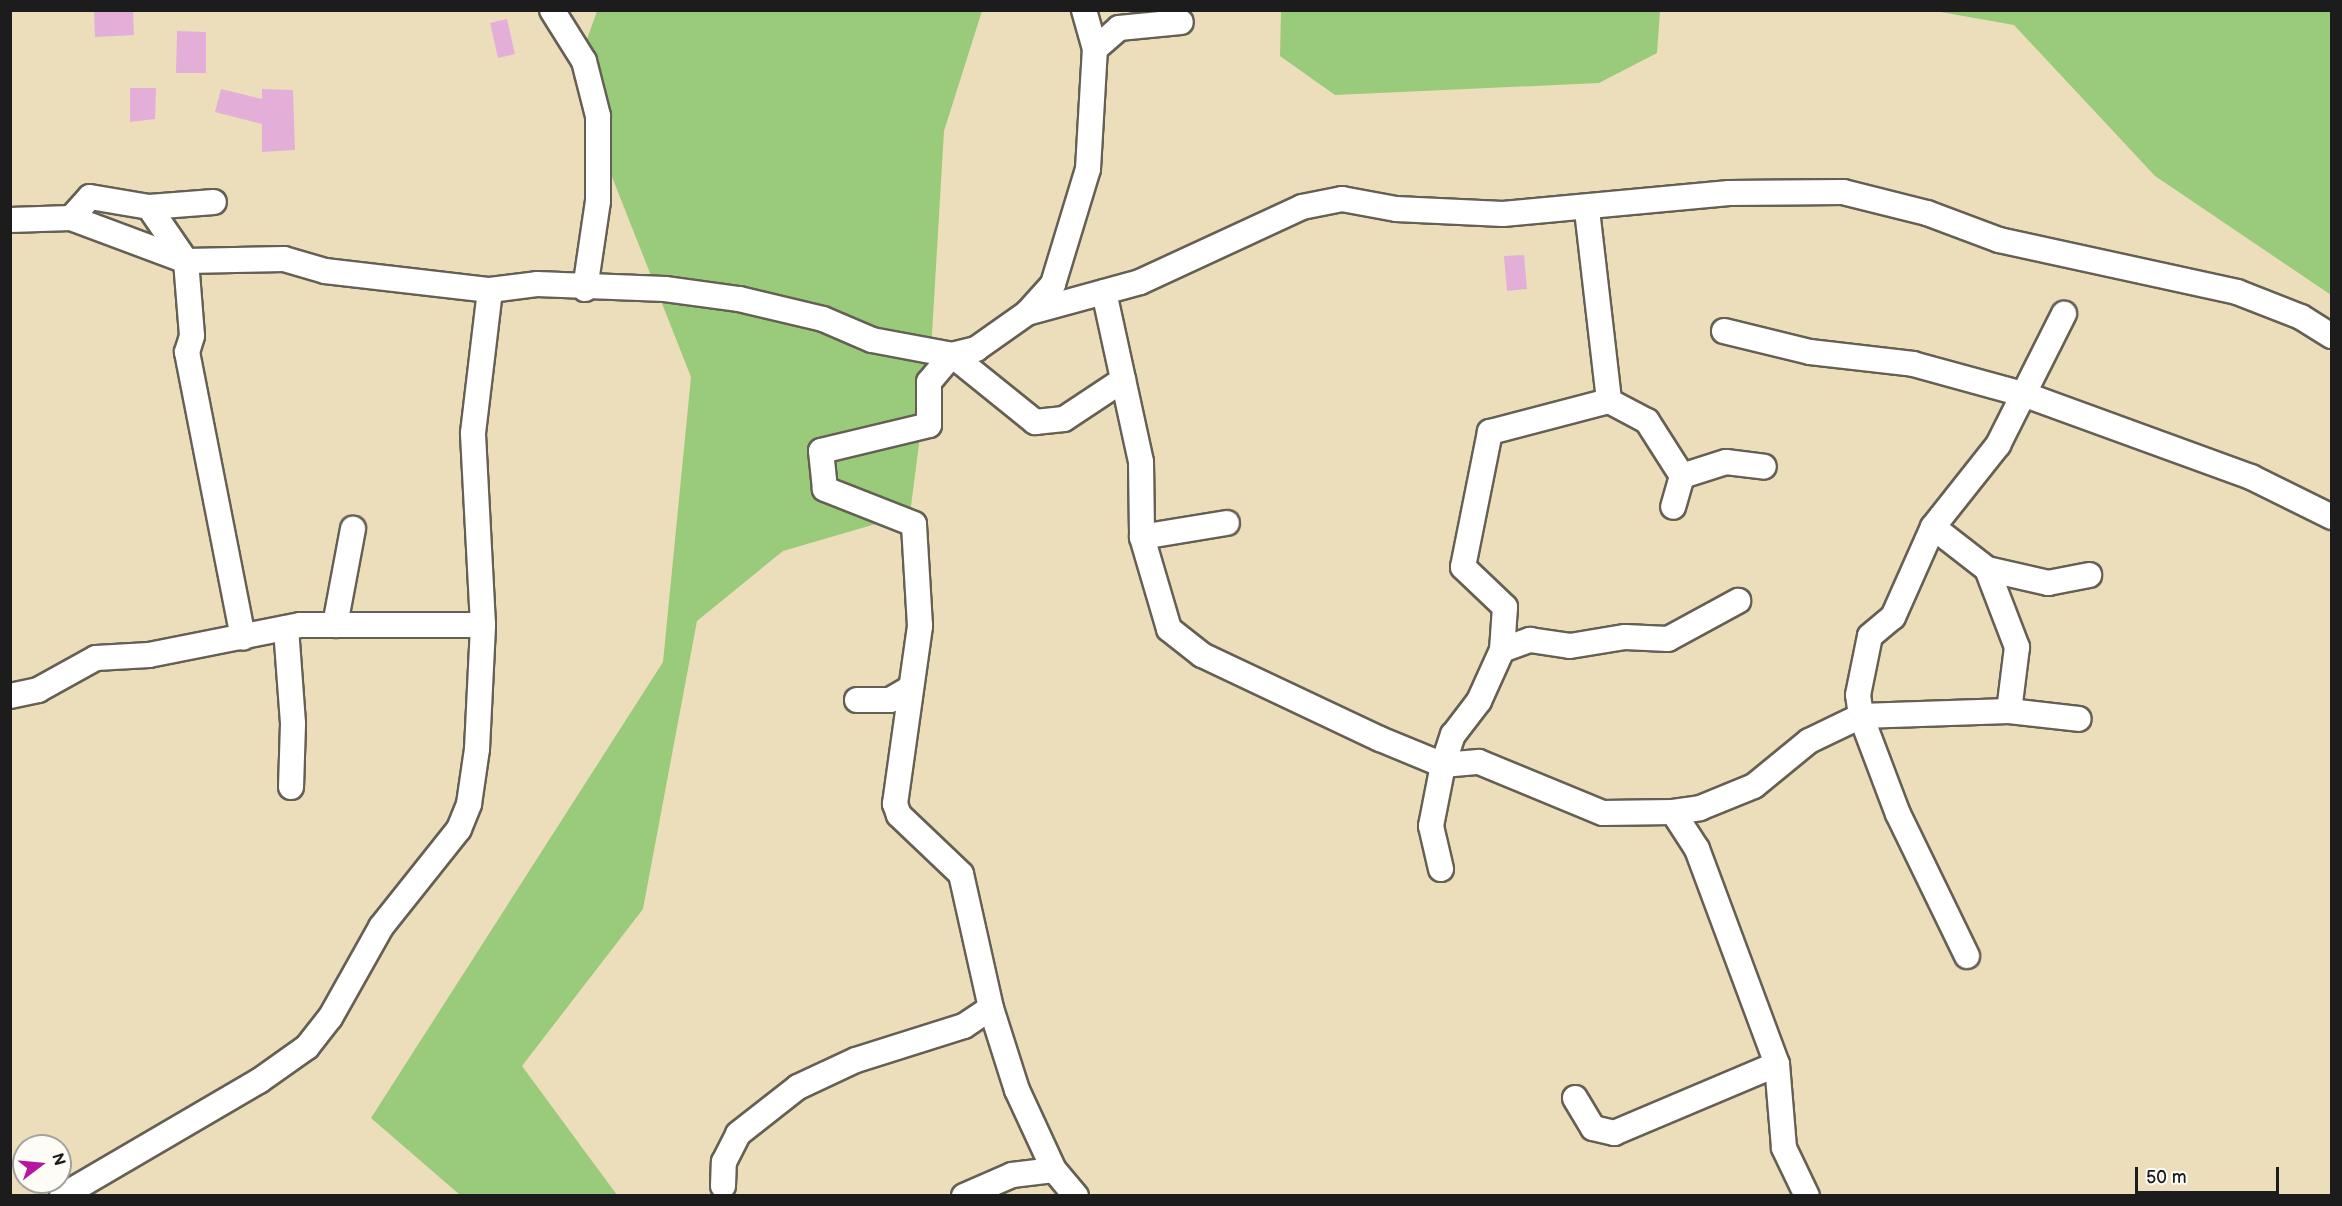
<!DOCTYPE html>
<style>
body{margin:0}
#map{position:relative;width:2342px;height:1206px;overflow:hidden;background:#eddebb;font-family:"Balsamiq Sans",sans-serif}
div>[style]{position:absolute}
.green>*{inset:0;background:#9acb7a}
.building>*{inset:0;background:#e3afd9}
.roads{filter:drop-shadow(2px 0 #656054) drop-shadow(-2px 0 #656054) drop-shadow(0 2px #656054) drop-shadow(0 -2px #656054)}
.minor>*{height:24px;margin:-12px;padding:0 12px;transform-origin:12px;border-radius:12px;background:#fff}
span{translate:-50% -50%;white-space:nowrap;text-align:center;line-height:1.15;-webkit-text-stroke:4.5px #fdfcf7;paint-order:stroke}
.frame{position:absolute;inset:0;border:12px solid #1c1c1c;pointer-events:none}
.north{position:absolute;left:12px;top:1134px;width:60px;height:60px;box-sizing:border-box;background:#fdfcf7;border:2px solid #a3a29f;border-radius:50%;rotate:74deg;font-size:16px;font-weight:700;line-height:24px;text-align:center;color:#1c1c1c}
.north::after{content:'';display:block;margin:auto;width:21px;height:27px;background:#b5179e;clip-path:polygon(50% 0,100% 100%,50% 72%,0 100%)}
.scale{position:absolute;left:2135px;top:1167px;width:144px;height:27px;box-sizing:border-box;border:3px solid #1c1c1c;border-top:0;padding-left:8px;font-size:18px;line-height:21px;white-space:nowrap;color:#1c1c1c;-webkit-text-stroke:4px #fdfcf7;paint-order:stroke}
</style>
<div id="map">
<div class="green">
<i style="clip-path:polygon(597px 11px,982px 11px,944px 131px,931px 351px,910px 514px,783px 551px,697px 621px,643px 909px,522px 1066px,617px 1195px,460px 1195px,371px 1118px,663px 662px,691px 377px,573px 78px)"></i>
<i style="clip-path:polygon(1281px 11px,1281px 10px,1660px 11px,1657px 53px,1599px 83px,1335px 95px,1280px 56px)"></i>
<i style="clip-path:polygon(1935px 11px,2331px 11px,2331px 295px,2155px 176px,2014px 25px)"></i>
</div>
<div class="building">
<i style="clip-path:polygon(94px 10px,133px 10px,134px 35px,95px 37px)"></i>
<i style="clip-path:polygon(507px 19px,515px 54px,498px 58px,490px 23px)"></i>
<i style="clip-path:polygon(177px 31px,206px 32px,206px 73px,176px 73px)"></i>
<i style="clip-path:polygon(130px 88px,156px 88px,155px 119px,130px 122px)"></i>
<i style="clip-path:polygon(221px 89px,262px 99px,262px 89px,293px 90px,295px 150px,262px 152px,262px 124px,215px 112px)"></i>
<i style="clip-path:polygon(1524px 255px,1527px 289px,1507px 291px,1504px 256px)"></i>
</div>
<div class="roads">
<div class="minor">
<i style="left:552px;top:10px;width:60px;rotate:57.9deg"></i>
<i style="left:584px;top:61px;width:57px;rotate:75.7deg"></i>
<i style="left:598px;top:116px;width:85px;rotate:90deg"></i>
<i style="left:598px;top:201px;width:89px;rotate:98.4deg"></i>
<i style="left:1095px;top:49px;width:32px;rotate:-41deg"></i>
<i style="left:1119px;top:28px;width:62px;rotate:-5.5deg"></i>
<i style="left:149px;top:207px;width:65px;rotate:55.6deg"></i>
<i style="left:186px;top:261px;width:75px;rotate:85.4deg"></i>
<i style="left:192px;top:336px;width:17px;rotate:107deg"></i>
<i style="left:187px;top:352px;width:291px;rotate:78.9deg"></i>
<i style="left:1587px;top:210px;width:192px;rotate:83.4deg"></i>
<i style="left:1609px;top:401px;width:43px;rotate:27.8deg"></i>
<i style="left:1647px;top:421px;width:65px;rotate:57.5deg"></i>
<i style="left:1682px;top:476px;width:32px;rotate:106deg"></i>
<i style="left:71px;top:218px;width:28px;rotate:-48deg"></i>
<i style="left:90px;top:197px;width:60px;rotate:9.6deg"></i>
<i style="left:149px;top:207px;width:65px;rotate:-4.4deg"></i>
<i style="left:10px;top:220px;width:61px;rotate:-1.9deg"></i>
<i style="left:71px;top:218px;width:123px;rotate:20.5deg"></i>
<i style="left:186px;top:261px;width:98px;rotate:-1.2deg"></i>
<i style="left:284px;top:259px;width:43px;rotate:16.3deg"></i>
<i style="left:325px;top:271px;width:166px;rotate:6.6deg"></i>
<i style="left:490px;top:290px;width:47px;rotate:-7.3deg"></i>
<i style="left:537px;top:284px;width:128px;rotate:2.2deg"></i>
<i style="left:665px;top:289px;width:75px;rotate:7.7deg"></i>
<i style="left:739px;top:299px;width:86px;rotate:13.4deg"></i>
<i style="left:823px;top:319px;width:53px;rotate:23.2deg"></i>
<i style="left:872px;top:340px;width:81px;rotate:10.6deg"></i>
<i style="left:952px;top:355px;width:25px;rotate:-14deg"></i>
<i style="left:976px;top:349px;width:62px;rotate:-35.2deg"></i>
<i style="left:1027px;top:313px;width:117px;rotate:-15.3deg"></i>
<i style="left:1140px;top:282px;width:179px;rotate:-24.8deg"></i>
<i style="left:1302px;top:207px;width:41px;rotate:-11.3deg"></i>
<i style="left:1342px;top:199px;width:55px;rotate:10.5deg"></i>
<i style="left:1396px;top:209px;width:107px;rotate:2.7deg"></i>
<i style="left:1503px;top:214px;width:227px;rotate:-5.3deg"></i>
<i style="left:1729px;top:193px;width:114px;rotate:-0.5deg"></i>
<i style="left:1843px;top:192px;width:87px;rotate:14deg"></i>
<i style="left:1927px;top:213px;width:77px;rotate:20.6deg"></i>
<i style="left:1999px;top:240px;width:244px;rotate:12.3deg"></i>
<i style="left:2237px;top:292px;width:69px;rotate:21.3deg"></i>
<i style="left:2301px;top:317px;width:36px;rotate:32deg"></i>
<i style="left:1104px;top:292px;width:174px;rotate:77.7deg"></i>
<i style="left:1141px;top:462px;width:75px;rotate:89.2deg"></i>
<i style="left:1142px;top:537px;width:96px;rotate:73.6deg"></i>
<i style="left:1169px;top:629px;width:42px;rotate:38.2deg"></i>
<i style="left:1202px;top:655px;width:197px;rotate:25.3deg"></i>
<i style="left:1380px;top:739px;width:68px;rotate:22.4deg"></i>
<i style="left:1443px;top:765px;width:36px;rotate:-5deg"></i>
<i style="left:1479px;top:762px;width:134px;rotate:22.4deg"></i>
<i style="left:1603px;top:813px;width:70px;rotate:-0.8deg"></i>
<i style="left:1673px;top:812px;width:27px;rotate:-8deg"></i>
<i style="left:1700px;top:808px;width:58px;rotate:-22.2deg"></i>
<i style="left:1754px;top:786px;width:71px;rotate:-39.3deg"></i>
<i style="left:1809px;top:741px;width:58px;rotate:-25.7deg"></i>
<i style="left:1861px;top:716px;width:148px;rotate:-1.9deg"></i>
<i style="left:2009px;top:711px;width:70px;rotate:6.5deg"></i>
<i style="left:1027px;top:313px;width:39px;rotate:-48deg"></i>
<i style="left:1053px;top:284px;width:120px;rotate:-73.1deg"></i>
<i style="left:1088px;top:169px;width:120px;rotate:-86.7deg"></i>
<i style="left:1095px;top:49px;width:41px;rotate:-105.8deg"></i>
<i style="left:1724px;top:331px;width:89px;rotate:13.7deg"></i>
<i style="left:1810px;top:352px;width:104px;rotate:6.6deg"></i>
<i style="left:1913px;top:364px;width:114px;rotate:15.3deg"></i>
<i style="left:2023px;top:394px;width:243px;rotate:20deg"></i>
<i style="left:2251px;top:477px;width:90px;rotate:26.3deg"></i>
<i style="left:1682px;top:476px;width:46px;rotate:-17.7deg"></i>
<i style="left:1726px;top:462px;width:38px;rotate:7deg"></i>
<i style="left:1933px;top:527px;width:68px;rotate:37.9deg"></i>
<i style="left:1987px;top:569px;width:63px;rotate:12.9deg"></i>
<i style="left:2048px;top:583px;width:42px;rotate:-11deg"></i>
<i style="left:1142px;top:537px;width:86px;rotate:-9.4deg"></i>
<i style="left:1987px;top:569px;width:84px;rotate:69deg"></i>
<i style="left:2017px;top:647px;width:64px;rotate:97.1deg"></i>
<i style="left:335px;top:625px;width:98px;rotate:-79.4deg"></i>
<i style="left:286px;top:628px;width:96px;rotate:85.8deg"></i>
<i style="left:293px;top:724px;width:63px;rotate:91.8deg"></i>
<i style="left:1502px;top:650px;width:30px;rotate:-20deg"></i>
<i style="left:1530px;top:640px;width:40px;rotate:8.5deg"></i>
<i style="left:1570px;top:646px;width:56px;rotate:-9.3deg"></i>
<i style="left:1625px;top:637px;width:43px;rotate:2.7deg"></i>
<i style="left:1668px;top:639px;width:80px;rotate:-28.5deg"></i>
<i style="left:10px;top:696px;width:29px;rotate:-12deg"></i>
<i style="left:38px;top:690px;width:66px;rotate:-28.9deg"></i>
<i style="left:96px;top:658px;width:53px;rotate:-3.2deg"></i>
<i style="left:149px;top:655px;width:154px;rotate:-11.2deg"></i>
<i style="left:300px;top:625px;width:183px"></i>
<i style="left:857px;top:700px;width:33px"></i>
<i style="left:890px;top:700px;width:20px;rotate:-30deg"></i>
<i style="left:1673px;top:812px;width:44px;rotate:57deg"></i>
<i style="left:1697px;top:849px;width:229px;rotate:69.6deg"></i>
<i style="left:1777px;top:1064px;width:84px;rotate:85.2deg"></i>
<i style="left:1784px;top:1148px;width:53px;rotate:64.4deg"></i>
<i style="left:1441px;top:869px;width:44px;rotate:-103.1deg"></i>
<i style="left:1431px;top:826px;width:62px;rotate:-78.9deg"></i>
<i style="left:1443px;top:765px;width:32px;rotate:-72deg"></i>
<i style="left:1453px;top:735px;width:43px;rotate:-52.6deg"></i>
<i style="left:1479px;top:701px;width:56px;rotate:-65.7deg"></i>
<i style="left:1502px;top:650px;width:43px;rotate:-86deg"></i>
<i style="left:1505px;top:607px;width:58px;rotate:-136.4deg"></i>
<i style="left:1463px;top:567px;width:138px;rotate:-78.7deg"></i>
<i style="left:1490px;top:432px;width:123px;rotate:-14.6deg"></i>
<i style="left:1967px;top:956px;width:158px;rotate:-115.9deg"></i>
<i style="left:1898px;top:814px;width:105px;rotate:-110.7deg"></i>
<i style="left:1861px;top:716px;width:21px;rotate:-98deg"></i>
<i style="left:1858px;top:695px;width:60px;rotate:-78.5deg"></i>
<i style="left:1870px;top:636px;width:30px;rotate:-40deg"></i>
<i style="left:1893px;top:617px;width:98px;rotate:-66deg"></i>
<i style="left:1933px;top:527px;width:105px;rotate:-51.6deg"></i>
<i style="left:1998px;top:445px;width:147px;rotate:-63.3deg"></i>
<i style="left:1575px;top:1098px;width:35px;rotate:59deg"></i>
<i style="left:1593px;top:1128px;width:22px;rotate:13deg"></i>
<i style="left:1614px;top:1133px;width:177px;rotate:-22.9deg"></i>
<i style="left:723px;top:1186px;width:24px;rotate:-88deg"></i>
<i style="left:724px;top:1162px;width:31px;rotate:-63deg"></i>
<i style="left:738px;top:1134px;width:76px;rotate:-38.1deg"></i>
<i style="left:798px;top:1087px;width:64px;rotate:-25deg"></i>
<i style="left:856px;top:1060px;width:113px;rotate:-17.5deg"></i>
<i style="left:964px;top:1026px;width:32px;rotate:-34deg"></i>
<i style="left:62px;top:1196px;width:228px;rotate:-30.3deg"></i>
<i style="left:259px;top:1081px;width:59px;rotate:-35.3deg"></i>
<i style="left:307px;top:1047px;width:37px;rotate:-52deg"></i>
<i style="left:330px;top:1018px;width:104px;rotate:-60.7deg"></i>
<i style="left:381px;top:927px;width:125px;rotate:-51.5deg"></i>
<i style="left:459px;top:829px;width:27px;rotate:-68deg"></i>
<i style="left:469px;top:804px;width:56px;rotate:-81.7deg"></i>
<i style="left:477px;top:749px;width:124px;rotate:-87.2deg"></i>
<i style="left:483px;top:625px;width:192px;rotate:-93deg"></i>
<i style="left:473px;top:433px;width:144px;rotate:-83.2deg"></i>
<i style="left:964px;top:1196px;width:52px;rotate:-23.6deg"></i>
<i style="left:1012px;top:1175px;width:42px;rotate:-6.8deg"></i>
<i style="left:1076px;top:1196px;width:34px;rotate:-130deg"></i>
<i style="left:1054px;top:1170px;width:88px;rotate:-114.8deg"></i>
<i style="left:1017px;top:1090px;width:86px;rotate:-107.6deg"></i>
<i style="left:991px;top:1008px;width:137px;rotate:-102.6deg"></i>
<i style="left:961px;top:874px;width:86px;rotate:-136.4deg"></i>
<i style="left:899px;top:815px;width:12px;rotate:-110deg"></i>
<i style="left:895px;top:804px;width:180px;rotate:-82deg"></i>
<i style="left:920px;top:626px;width:102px;rotate:-93.4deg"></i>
<i style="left:914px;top:524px;width:96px;rotate:-158.5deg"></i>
<i style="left:825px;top:489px;width:38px;rotate:-96deg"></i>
<i style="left:821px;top:451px;width:111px;rotate:-13.5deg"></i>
<i style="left:929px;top:425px;width:43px;rotate:-90deg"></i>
<i style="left:929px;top:382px;width:35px;rotate:-50deg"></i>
<i style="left:952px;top:355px;width:107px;rotate:38.9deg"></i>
<i style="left:1035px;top:422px;width:29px;rotate:-6deg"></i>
<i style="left:1064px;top:419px;width:71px;rotate:-33.5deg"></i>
</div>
</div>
<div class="frame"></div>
<div class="north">N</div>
<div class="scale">50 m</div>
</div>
